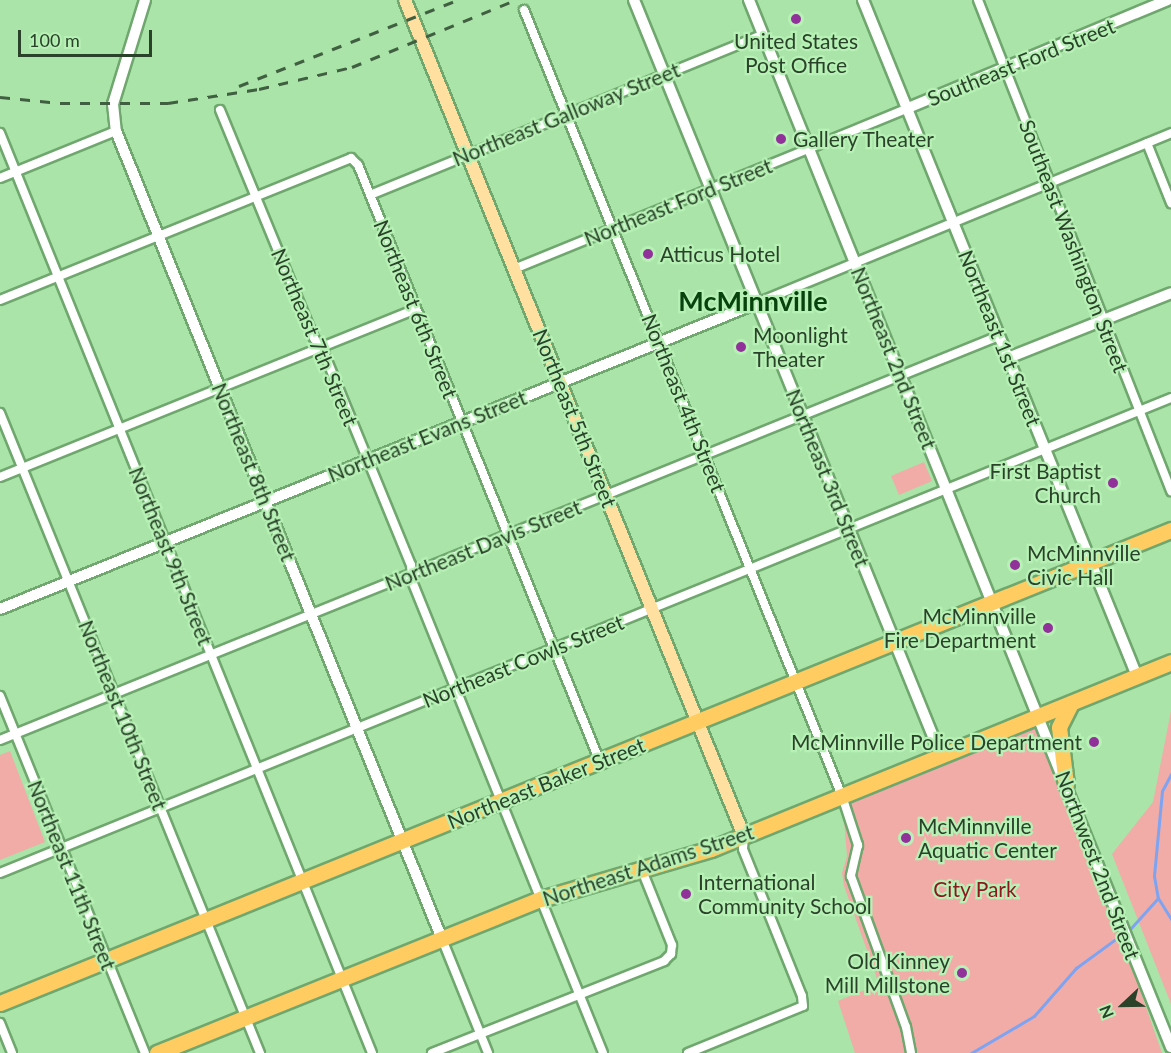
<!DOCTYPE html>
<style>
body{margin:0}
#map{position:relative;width:1171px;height:1053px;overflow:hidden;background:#aae4a8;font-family:Lato,sans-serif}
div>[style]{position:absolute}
.green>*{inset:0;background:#f1aca7}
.stream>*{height:3px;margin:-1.5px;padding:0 1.5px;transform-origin:1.5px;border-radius:1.5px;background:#7ea4f1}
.roads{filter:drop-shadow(2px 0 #6fa76e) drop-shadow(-2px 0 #6fa76e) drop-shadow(0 2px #6fa76e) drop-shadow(0 -2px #6fa76e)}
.street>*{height:8px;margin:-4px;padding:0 4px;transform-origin:4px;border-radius:4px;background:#fff}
.secondary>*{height:10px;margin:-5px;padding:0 5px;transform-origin:5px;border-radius:5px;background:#fff}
.primary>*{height:12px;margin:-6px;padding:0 6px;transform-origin:6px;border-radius:6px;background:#ffe0a0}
.highway>*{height:15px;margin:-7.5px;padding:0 7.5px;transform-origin:7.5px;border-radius:7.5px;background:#ffcc61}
.rail>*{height:3px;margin-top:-1.5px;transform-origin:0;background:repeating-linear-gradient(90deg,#405e40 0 10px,transparent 0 20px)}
.dots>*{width:16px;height:16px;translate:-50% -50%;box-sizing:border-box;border:3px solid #b7f1b5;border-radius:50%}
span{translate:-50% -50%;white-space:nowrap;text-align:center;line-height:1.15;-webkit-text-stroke:4.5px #b7f1b5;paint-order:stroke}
.poi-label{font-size:21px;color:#2a422a}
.left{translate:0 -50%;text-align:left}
.right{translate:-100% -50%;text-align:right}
.street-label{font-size:21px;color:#2a422a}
.park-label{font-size:21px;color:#8c171f}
.district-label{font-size:27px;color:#08430e;font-weight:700}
.north{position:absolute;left:1093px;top:975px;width:60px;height:60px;-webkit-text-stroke:4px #b7f1b5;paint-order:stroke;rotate:248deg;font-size:16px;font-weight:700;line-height:24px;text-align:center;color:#2a422a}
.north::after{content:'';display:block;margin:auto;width:21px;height:27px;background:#2a422a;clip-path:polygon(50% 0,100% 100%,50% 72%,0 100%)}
.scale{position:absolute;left:18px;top:30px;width:134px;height:27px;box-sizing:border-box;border:3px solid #2a422a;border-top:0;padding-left:8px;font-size:18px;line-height:21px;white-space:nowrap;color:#2a422a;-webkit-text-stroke:4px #b7f1b5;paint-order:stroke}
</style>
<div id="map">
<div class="green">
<i style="clip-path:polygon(924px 462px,932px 481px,899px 495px,891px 476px)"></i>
<i style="clip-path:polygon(1171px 711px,1171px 1004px,1112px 854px,1153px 802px)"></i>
<i style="clip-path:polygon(1038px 716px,1085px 833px,1162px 1053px,855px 1053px,838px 1001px,879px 984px,844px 886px,842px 873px,847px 856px,842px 796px)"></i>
<i style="clip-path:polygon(10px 751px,45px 842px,0 860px,0 755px)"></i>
</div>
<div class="stream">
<i style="left:1171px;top:774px;width:19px;rotate:118deg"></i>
<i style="left:1162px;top:791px;width:85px;rotate:95.4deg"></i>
<i style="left:1154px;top:876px;width:22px;rotate:80deg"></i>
<i style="left:1158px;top:898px;width:25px;rotate:58deg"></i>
<i style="left:1131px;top:928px;width:40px;rotate:-48deg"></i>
<i style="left:971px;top:1053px;width:73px;rotate:-30.4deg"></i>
<i style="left:1034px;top:1016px;width:64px;rotate:-48.8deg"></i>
<i style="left:1076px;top:968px;width:51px;rotate:-36.2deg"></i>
</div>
<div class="roads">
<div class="street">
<i style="left:978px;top:0;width:528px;rotate:68.54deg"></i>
<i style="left:524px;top:10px;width:848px;rotate:67.97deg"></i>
<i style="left:842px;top:796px;width:52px;rotate:71.9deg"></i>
<i style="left:858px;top:845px;width:32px;rotate:103deg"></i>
<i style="left:851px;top:876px;width:161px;rotate:70deg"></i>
<i style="left:906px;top:1027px;width:26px;rotate:79deg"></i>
<i style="left:220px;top:110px;width:247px;rotate:67.6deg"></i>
<i style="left:314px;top:338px;width:18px;rotate:56deg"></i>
<i style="left:324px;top:353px;width:229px;rotate:67.7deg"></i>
<i style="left:411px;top:565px;width:16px;rotate:86deg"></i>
<i style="left:412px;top:581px;width:509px;rotate:67.97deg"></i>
<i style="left:0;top:133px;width:992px;rotate:67.98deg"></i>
<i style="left:1147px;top:143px;width:65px;rotate:68.2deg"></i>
<i style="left:0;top:178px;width:125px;rotate:-22.1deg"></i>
<i style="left:370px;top:195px;width:424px;rotate:-22.2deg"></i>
<i style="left:514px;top:269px;width:426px;rotate:-22.2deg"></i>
<i style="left:0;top:300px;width:379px;rotate:-22deg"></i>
<i style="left:351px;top:158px;width:10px;rotate:45deg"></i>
<i style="left:358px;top:165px;width:644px;rotate:67.93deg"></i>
<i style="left:757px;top:303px;width:448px;rotate:-22.3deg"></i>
<i style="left:0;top:413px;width:691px;rotate:67.89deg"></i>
<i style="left:0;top:477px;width:448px;rotate:-22deg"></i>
<i style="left:0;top:696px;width:385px;rotate:67.9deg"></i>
<i style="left:0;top:740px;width:1078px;rotate:-22.02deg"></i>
<i style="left:0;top:873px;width:1264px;rotate:-22.08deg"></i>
<i style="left:442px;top:939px;width:123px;rotate:68deg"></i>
<i style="left:0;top:1023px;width:32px;rotate:68deg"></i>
<i style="left:432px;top:1053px;width:250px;rotate:-21.6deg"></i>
<i style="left:664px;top:961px;width:10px;rotate:-45deg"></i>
<i style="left:671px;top:954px;width:9px;rotate:-84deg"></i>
<i style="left:672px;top:945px;width:83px;rotate:-111.9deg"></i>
<i style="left:688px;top:1053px;width:124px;rotate:-22.2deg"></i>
<i style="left:803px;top:1006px;width:10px;rotate:-96deg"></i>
<i style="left:802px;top:996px;width:158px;rotate:-111.9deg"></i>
<i style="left:743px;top:849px;width:13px;rotate:-86deg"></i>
</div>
<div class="secondary">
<i style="left:145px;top:0;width:109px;rotate:107.1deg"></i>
<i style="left:113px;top:104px;width:27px;rotate:84deg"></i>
<i style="left:116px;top:131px;width:871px;rotate:68.03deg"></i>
<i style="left:634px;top:0;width:816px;rotate:67.9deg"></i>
<i style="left:749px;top:0;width:1129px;rotate:68.05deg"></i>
<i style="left:863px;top:0;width:729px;rotate:67.94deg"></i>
<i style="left:908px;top:108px;width:281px;rotate:-22.6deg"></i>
<i style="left:1008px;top:358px;width:175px;rotate:-21.7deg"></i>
<i style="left:0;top:609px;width:817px;rotate:-22.01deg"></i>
</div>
<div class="primary">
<i style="left:405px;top:0;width:902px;rotate:67.93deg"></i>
</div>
<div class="highway">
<i style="left:1066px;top:784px;width:57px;rotate:-97deg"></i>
<i style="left:1059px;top:727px;width:27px;rotate:-63deg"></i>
<i style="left:0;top:1003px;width:1263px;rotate:-22deg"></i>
<i style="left:157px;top:1053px;width:414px;rotate:-21.9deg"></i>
<i style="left:541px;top:899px;width:177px;rotate:-16.4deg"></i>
<i style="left:711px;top:849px;width:497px;rotate:-22.1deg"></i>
</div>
</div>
<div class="rail">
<i style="left:239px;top:86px;width:234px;rotate:-21.5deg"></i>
<i style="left:0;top:97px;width:60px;rotate:5.7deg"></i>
<i style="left:60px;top:103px;width:108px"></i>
<i style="left:168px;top:103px;width:92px;rotate:-8.7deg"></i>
<i style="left:259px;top:89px;width:96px;rotate:-13.3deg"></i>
<i style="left:352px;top:67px;width:176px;rotate:-22.3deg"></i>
</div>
<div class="dots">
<i style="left:796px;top:19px;background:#91319a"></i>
<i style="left:781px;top:139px;background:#91319a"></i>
<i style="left:648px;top:254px;background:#91319a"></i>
<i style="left:741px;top:347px;background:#91319a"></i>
<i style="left:1113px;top:483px;background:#91319a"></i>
<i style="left:1015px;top:565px;background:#91319a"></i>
<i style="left:1048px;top:628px;background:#91319a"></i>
<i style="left:1094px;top:742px;background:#91319a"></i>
<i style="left:906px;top:838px;background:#91319a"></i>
<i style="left:686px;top:894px;background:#91319a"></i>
<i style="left:962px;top:973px;background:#91319a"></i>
</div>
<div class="poi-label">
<span style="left:796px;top:53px">United States<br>Post Office</span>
<span class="left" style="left:793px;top:139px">Gallery Theater</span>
<span class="left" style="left:660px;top:254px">Atticus Hotel</span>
<span class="left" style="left:753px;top:347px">Moonlight<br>Theater</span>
<span class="right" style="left:1101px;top:483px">First Baptist<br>Church</span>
<span class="left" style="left:1027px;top:565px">McMinnville<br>Civic Hall</span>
<span class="right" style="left:1036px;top:628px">McMinnville<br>Fire Department</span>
<span class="right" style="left:1082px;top:742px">McMinnville Police Department</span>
<span class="left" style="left:918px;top:838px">McMinnville<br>Aquatic Center</span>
<span class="left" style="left:698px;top:894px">International<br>Community School</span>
<span class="right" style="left:950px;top:973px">Old Kinney<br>Mill Millstone</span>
</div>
<div class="street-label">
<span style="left:1021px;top:62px;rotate:-22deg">Southeast Ford Street</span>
<span style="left:566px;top:114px;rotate:-22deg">Northeast Galloway Street</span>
<span style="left:678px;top:202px;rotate:-22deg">Northeast Ford Street</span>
<span style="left:1074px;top:246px;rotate:69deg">Southeast Washington Street</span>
<span style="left:416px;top:309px;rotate:68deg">Northeast 6th Street</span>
<span style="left:315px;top:337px;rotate:67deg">Northeast 7th Street</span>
<span style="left:1000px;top:338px;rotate:68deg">Northeast 1st Street</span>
<span style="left:894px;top:358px;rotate:68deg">Northeast 2nd Street</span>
<span style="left:684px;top:403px;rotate:68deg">Northeast 4th Street</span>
<span style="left:575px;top:418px;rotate:68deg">Northeast 5th Street</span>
<span style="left:427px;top:436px;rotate:-22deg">Northeast Evans Street</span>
<span style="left:254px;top:472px;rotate:68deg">Northeast 8th Street</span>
<span style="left:828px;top:478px;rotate:68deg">Northeast 3rd Street</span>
<span style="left:483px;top:545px;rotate:-22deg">Northeast Davis Street</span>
<span style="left:171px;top:556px;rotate:68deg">Northeast 9th Street</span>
<span style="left:523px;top:661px;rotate:-22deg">Northeast Cowls Street</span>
<span style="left:123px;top:715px;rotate:68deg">Northeast 10th Street</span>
<span style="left:546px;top:783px;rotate:-22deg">Northeast Baker Street</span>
<span style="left:648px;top:865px;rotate:-18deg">Northeast Adams Street</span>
<span style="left:1098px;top:865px;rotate:69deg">Northwest 2nd Street</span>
<span style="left:72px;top:875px;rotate:68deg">Northeast 11th Street</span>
</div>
<div class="park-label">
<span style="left:975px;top:889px">City Park</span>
</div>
<div class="district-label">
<span style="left:753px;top:301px">McMinnville</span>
</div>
<div class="north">N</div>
<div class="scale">100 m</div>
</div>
